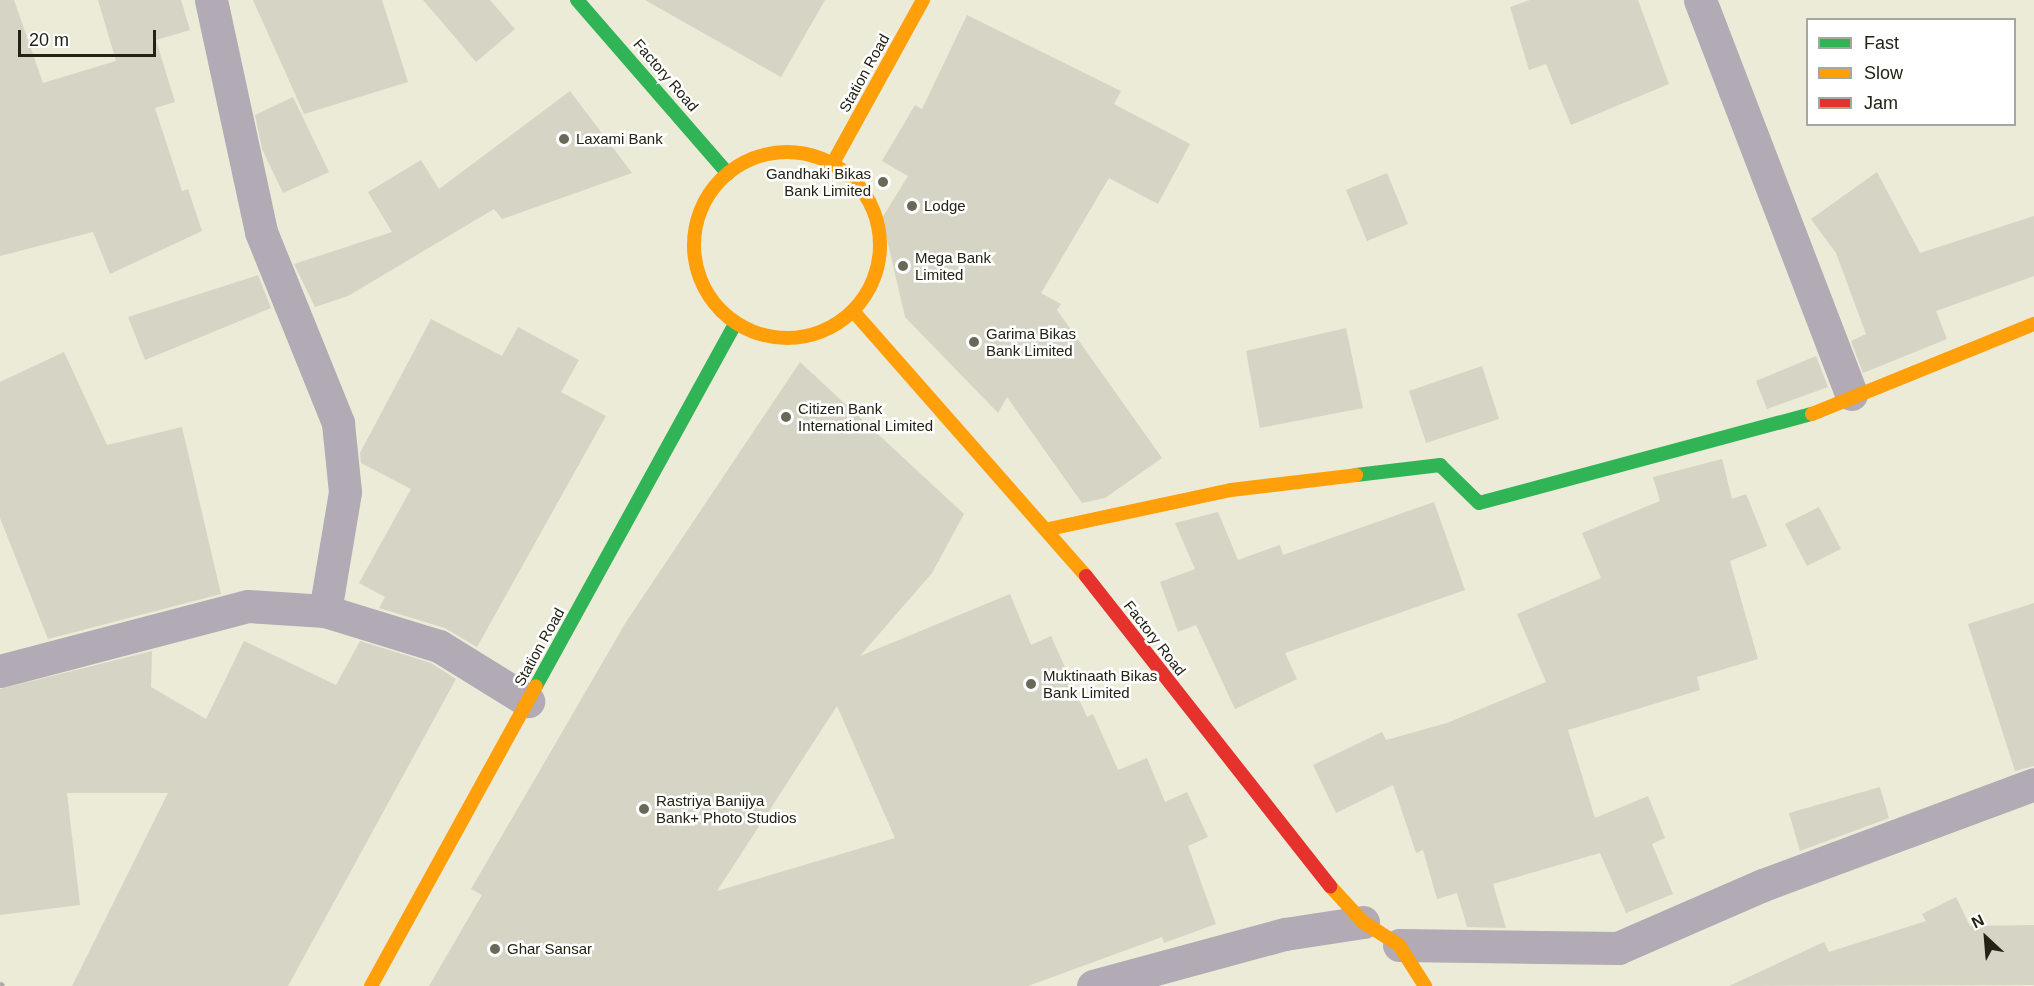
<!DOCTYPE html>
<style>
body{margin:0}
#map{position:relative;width:2034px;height:986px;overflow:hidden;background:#ecebd8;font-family:Helvetica,sans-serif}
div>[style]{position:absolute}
.building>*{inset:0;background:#d5d4c5}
.path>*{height:4px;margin-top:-2px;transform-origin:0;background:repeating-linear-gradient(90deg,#aea9ab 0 4.5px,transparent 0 7.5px)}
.street>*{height:33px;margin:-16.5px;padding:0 16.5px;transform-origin:16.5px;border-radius:16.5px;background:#b2aab4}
.fast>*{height:14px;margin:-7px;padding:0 7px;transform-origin:7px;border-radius:7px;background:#30b455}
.slow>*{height:14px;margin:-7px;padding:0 7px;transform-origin:7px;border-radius:7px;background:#ff9f0a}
.slow>.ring{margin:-7px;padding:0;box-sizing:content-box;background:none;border:14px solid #ff9f0a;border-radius:50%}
.jam>*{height:14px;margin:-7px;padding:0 7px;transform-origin:7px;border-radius:7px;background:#e5322d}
.dots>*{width:16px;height:16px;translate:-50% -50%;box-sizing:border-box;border:3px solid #fff;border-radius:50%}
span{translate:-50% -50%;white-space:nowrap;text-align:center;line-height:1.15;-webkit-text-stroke:5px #fff;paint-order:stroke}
.street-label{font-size:15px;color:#222215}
.poi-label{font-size:15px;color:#222215}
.left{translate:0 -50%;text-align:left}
.right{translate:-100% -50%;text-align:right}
.legend{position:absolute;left:1806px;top:18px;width:210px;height:108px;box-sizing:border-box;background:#fff;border:2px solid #a7a7a1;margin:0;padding:8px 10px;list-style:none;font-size:18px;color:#222215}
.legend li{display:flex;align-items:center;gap:12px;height:30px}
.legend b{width:30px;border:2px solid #a7a7a1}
.north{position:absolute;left:1956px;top:908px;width:60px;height:60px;-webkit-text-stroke:4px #fff;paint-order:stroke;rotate:334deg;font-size:16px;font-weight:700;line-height:24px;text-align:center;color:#222215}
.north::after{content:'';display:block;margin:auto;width:21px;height:27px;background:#222215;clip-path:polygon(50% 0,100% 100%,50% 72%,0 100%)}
.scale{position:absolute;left:18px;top:30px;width:138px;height:27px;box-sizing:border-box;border:3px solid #222215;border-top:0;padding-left:8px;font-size:18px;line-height:21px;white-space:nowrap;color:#222215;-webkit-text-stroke:4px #fff;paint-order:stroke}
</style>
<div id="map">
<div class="building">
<i style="clip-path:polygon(0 0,14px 0,43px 83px,116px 61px,98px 0,181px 0,190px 30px,156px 40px,175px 102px,155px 108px,182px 191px,188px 189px,202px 231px,110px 274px,93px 232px,0 256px)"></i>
<i style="clip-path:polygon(253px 0,382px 0,408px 82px,304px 114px)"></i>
<i style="clip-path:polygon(423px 0,490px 0,515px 29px,476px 62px)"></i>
<i style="clip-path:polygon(645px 0,825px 0,781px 77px)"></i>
<i style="clip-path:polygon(1530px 0,1638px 0,1669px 84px,1571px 125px,1546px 64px,1529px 70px,1510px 7px)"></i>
<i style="clip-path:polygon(967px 15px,1121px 91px,1114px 104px,1190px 144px,1158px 204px,1109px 178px,1041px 293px,1061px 304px,1057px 310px,1162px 458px,1105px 498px,1082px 503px,1007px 397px,998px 413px,905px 317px,882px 218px,908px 176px,882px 161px,915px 105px,922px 109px)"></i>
<i style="clip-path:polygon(570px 91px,632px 173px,502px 219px,494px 209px,348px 296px,315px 307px,294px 264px,392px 232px,368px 192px,421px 160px,439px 189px)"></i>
<i style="clip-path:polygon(293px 97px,329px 172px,283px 193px,262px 149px,255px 115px)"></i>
<i style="clip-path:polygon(1877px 172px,1920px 253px,2034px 216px,2034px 276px,1936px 311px,1947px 339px,1863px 373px,1851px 341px,1866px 334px,1836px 253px,1811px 219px)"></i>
<i style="clip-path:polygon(1387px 173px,1408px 224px,1367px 241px,1346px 190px)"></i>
<i style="clip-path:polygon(258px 275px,271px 308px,145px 360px,128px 317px)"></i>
<i style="clip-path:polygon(431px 319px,502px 356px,518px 327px,579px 360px,561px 392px,606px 416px,477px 647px,445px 628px,379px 608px,385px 597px,359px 583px,411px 489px,361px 463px,360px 453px)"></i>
<i style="clip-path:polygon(1346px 328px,1363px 408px,1260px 428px,1246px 351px)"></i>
<i style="clip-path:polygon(64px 352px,107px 445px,182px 427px,221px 594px,48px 639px,0 518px,0 382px)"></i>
<i style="clip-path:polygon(1816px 356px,1828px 387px,1767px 409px,1756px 381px)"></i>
<i style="clip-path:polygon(evenodd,800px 362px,964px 514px,932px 573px,860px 656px,1010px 594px,1031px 645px,1051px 636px,1087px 717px,1093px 714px,1118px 770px,1147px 758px,1165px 802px,1187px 792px,1208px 837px,1188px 846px,1216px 924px,1164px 943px,1162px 937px,1028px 986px,429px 986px,482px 895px,471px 889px,626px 622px,800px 362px,837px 706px,895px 838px,717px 891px,837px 706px)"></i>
<i style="clip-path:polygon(1482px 366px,1499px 419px,1426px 443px,1409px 391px)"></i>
<i style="clip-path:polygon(1722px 459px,1732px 499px,1746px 494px,1767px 546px,1730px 561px,1758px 659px,1697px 677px,1700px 690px,1568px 730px,1595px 818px,1648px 796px,1665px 838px,1652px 844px,1673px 894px,1626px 913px,1600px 853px,1493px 884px,1506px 928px,1467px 927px,1457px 893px,1437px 899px,1423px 850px,1416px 853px,1393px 785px,1336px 813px,1313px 765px,1382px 732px,1386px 740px,1447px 723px,1546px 682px,1517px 614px,1601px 578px,1582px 533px,1660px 501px,1653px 477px)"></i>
<i style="clip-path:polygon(1434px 502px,1465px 590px,1285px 653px,1297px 679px,1235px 709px,1196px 625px,1178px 632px,1160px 582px,1195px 569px,1175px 523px,1218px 512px,1238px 560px,1280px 545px,1283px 555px)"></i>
<i style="clip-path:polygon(1819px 507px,1841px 549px,1807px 566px,1785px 524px)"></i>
<i style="clip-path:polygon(2034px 603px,2034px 766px,2015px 771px,1968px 624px)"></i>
<i style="clip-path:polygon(244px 641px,336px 685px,360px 641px,431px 663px,456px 679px,288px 986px,72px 986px,168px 793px,67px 793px,80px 905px,0 915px,0 689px,152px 651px,151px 687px,206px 719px)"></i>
<i style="clip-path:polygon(1880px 787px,1889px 818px,1800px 851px,1789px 813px)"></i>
<i style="clip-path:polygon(1956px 897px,1970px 926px,2034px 925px,2034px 985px,1729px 986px,1824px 942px,1829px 952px,1926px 921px,1922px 914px)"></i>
</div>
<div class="path">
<i style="left:0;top:983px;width:5px;rotate:37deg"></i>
</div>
<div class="street">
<i style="left:211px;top:0;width:237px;rotate:77.8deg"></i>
<i style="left:261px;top:232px;width:206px;rotate:68deg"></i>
<i style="left:338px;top:423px;width:69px;rotate:84.2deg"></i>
<i style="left:345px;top:492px;width:121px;rotate:99.5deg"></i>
<i style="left:1700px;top:0;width:422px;rotate:69deg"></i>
<i style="left:0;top:671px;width:256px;rotate:-14.7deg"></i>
<i style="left:248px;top:606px;width:77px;rotate:3.7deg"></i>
<i style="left:325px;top:611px;width:119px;rotate:17.1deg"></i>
<i style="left:439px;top:646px;width:105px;rotate:31.7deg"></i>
<i style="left:1399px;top:945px;width:219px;rotate:0.8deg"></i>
<i style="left:1618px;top:948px;width:158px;rotate:-23.5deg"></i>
<i style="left:1763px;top:885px;width:289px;rotate:-20.4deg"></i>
<i style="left:1093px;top:986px;width:199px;rotate:-15.2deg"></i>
<i style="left:1285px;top:934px;width:79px;rotate:-8.7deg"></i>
</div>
<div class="fast">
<i style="left:577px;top:0;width:230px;rotate:49deg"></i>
<i style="left:1356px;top:475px;width:85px;rotate:-6.8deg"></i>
<i style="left:1440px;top:465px;width:54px;rotate:44.3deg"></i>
<i style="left:1479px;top:503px;width:345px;rotate:-15deg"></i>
<i style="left:536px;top:686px;width:413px;rotate:-61.2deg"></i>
</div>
<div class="slow">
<i class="ring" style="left:694px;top:152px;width:172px;height:172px"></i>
<i style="left:833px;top:163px;width:186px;rotate:-61.1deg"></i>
<i style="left:854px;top:312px;width:351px;rotate:48.7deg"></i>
<i style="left:1812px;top:414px;width:240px;rotate:-22.1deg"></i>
<i style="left:1049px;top:529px;width:186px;rotate:-12.1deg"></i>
<i style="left:1231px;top:490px;width:126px;rotate:-6.8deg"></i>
<i style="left:1330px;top:886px;width:49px;rotate:47.5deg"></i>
<i style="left:1363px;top:922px;width:43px;rotate:32.6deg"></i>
<i style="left:1399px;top:945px;width:49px;rotate:57.6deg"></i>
<i style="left:371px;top:986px;width:342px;rotate:-61.2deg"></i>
</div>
<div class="jam">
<i style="left:1086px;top:576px;width:395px;rotate:51.8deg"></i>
</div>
<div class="dots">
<i style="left:564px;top:139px;background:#696859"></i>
<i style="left:883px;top:182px;background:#696859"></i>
<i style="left:912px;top:206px;background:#696859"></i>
<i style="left:903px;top:266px;background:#696859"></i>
<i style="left:974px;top:342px;background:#696859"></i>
<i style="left:786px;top:417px;background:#696859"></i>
<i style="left:1031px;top:684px;background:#696859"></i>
<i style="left:644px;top:809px;background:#696859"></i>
<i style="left:495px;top:949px;background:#696859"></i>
</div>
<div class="street-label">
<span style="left:864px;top:73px;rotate:-61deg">Station Road</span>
<span style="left:666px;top:75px;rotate:49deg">Factory Road</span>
<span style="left:1155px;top:638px;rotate:52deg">Factory Road</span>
<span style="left:539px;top:647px;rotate:-61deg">Station Road</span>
</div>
<div class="poi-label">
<span class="left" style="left:576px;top:139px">Laxami Bank</span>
<span class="right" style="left:871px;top:182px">Gandhaki Bikas<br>Bank Limited</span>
<span class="left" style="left:924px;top:206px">Lodge</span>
<span class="left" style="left:915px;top:266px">Mega Bank<br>Limited</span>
<span class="left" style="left:986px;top:342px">Garima Bikas<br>Bank Limited</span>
<span class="left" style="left:798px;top:417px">Citizen Bank<br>International Limited</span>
<span class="left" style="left:1043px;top:684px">Muktinaath Bikas<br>Bank Limited</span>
<span class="left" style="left:656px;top:809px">Rastriya Banijya<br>Bank+ Photo Studios</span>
<span class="left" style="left:507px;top:949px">Ghar Sansar</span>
</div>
<ul class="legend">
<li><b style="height:8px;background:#30b455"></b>Fast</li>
<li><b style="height:8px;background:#ff9f0a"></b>Slow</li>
<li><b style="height:8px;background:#e5322d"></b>Jam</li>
</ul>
<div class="north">N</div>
<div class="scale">20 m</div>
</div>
